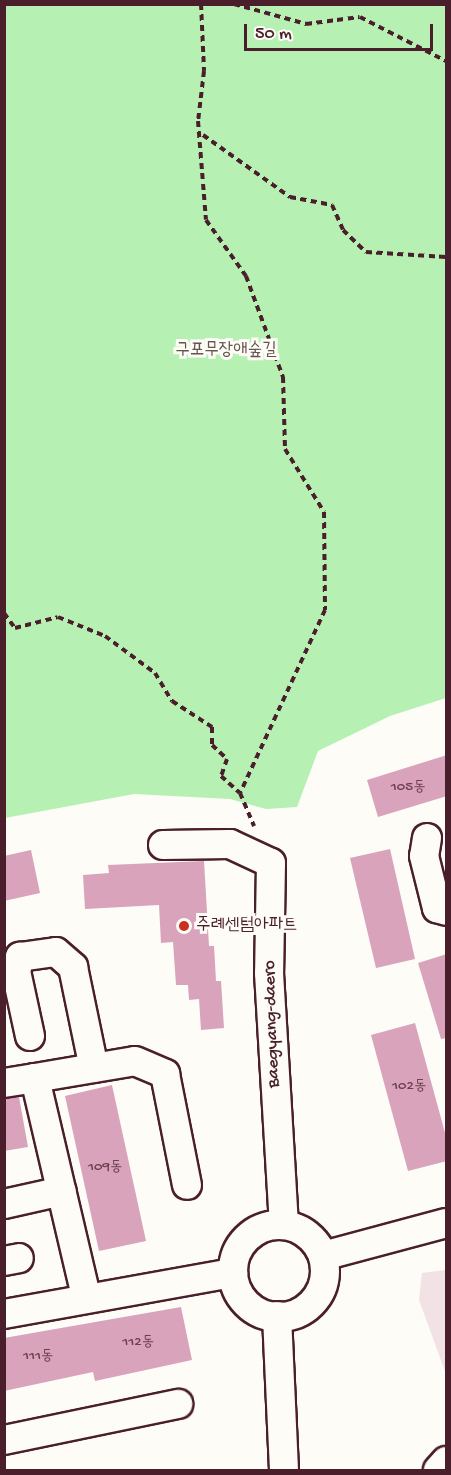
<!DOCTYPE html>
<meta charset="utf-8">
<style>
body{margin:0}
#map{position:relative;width:451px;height:1475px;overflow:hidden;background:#fdfcf7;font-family:"Gochi Hand","Poor Story",sans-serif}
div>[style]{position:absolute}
.built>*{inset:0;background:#f2e1e5}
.green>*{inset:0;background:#b6f0b3}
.building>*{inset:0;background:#d8a3bb}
.path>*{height:4px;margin-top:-2px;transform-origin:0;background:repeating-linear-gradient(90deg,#4a1f2b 0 6px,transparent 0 10.5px)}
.roads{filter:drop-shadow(2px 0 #4a1f2b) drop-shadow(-2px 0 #4a1f2b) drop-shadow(0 2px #4a1f2b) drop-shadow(0 -2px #4a1f2b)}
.minor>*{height:28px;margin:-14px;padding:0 14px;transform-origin:14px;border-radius:14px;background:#fdfcf7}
.minor>.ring{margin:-14px;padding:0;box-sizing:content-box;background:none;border:28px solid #fdfcf7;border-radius:50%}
.dots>*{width:16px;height:16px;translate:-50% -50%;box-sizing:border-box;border:3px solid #fdfcf7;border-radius:50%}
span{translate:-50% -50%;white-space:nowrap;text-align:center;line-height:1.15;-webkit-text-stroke:6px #fdfcf7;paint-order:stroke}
.number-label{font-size:15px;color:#6e404f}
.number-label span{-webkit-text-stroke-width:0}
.park-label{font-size:18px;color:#65534d}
.poi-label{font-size:18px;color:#4a1f2b}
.left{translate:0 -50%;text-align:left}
.street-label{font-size:18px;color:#4a1f2b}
.frame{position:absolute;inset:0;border:6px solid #4a1f2b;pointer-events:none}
.scale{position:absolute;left:244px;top:24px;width:189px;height:27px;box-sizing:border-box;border:3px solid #4a1f2b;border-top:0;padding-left:8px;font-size:18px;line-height:21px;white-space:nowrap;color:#4a1f2b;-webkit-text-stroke:4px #fdfcf7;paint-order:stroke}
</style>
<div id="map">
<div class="built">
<i style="clip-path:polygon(446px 1270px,446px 1374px,419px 1300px,422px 1273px)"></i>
</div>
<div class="green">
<i style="clip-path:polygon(4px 5px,446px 5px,446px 698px,390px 716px,318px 751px,297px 807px,266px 809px,230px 799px,134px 794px,5px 818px)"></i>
</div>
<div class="building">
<i style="clip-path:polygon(447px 755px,447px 796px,378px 817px,367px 780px)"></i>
<i style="clip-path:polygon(390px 849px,415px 959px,376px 968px,350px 858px)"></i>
<i style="clip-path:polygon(31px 850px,40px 893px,4px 901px,4px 856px)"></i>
<i style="clip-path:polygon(204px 861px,209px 946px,214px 946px,216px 981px,221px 981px,224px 1028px,201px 1030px,199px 999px,189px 1000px,188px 985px,176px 985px,173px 942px,161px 943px,159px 905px,85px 909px,83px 875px,109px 873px,108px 865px)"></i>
<i style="clip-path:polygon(447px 954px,447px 1038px,441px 1039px,418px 963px)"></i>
<i style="clip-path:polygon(415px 1023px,447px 1140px,447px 1161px,408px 1171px,371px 1035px)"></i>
<i style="clip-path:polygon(112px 1085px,146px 1241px,99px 1251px,65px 1096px)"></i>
<i style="clip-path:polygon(19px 1097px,28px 1147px,4px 1151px,4px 1099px)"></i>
<i style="clip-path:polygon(181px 1307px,192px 1360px,95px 1381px,93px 1372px,4px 1391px,4px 1338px)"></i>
</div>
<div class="path">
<i style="left:201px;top:4px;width:67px;rotate:87.4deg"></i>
<i style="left:204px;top:71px;width:50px;rotate:96.8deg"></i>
<i style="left:198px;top:121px;width:99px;rotate:85.4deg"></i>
<i style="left:206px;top:220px;width:69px;rotate:54.5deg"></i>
<i style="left:246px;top:276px;width:108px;rotate:69.9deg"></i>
<i style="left:283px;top:377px;width:72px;rotate:88.4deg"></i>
<i style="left:285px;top:449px;width:74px;rotate:58.2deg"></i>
<i style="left:324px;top:512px;width:98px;rotate:89.4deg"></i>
<i style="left:325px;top:610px;width:202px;rotate:114.9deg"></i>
<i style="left:240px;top:793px;width:36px;rotate:67deg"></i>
<i style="left:234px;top:4px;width:75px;rotate:15.5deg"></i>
<i style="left:306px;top:24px;width:54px;rotate:-7.4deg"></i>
<i style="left:360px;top:17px;width:97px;rotate:27.1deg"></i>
<i style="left:203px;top:135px;width:107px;rotate:35.5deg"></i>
<i style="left:290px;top:197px;width:43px;rotate:10.8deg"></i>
<i style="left:332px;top:205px;width:27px;rotate:66deg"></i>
<i style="left:343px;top:230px;width:32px;rotate:44deg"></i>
<i style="left:366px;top:252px;width:80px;rotate:3.6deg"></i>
<i style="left:4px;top:613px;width:19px;rotate:54deg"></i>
<i style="left:15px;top:628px;width:44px;rotate:-14.3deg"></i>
<i style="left:58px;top:617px;width:51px;rotate:22deg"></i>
<i style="left:105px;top:636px;width:62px;rotate:36.5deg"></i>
<i style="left:155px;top:673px;width:33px;rotate:59deg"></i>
<i style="left:172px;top:701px;width:48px;rotate:33deg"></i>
<i style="left:212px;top:727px;width:18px;rotate:90deg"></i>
<i style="left:212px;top:745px;width:21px;rotate:43deg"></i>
<i style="left:227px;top:759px;width:18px;rotate:109deg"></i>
<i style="left:221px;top:776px;width:25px;rotate:42deg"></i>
</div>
<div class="roads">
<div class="minor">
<i style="left:427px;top:838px;width:18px;rotate:99deg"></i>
<i style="left:424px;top:856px;width:54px;rotate:76deg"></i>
<i style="left:437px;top:908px;width:9px;rotate:18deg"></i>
<i style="left:163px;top:845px;width:67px;rotate:-0.9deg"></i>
<i style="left:230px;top:844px;width:45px;rotate:24.9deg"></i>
<i style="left:271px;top:863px;width:110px;rotate:91deg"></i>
<i style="left:269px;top:973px;width:252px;rotate:86.6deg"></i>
<i style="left:30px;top:1036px;width:66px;rotate:-102.2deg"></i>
<i style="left:16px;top:971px;width:15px;rotate:-74deg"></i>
<i style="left:20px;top:957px;width:36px;rotate:-8deg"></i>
<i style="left:56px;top:952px;width:23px;rotate:41deg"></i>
<i style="left:73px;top:967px;width:103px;rotate:78.3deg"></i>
<i style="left:4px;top:1083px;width:31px;rotate:-9deg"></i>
<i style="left:4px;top:1204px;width:59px;rotate:-12.6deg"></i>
<i class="ring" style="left:233px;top:1225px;width:64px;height:64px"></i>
<i style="left:323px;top:1256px;width:127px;rotate:-15deg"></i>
<i style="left:4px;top:1261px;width:15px;rotate:-11deg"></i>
<i style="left:86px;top:1296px;width:224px;rotate:-103.2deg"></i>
<i style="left:35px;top:1078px;width:101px;rotate:-9.6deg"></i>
<i style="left:135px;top:1061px;width:33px;rotate:23deg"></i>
<i style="left:165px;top:1074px;width:113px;rotate:78.8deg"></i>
<i style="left:4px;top:1314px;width:233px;rotate:-10.2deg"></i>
<i style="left:277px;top:1316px;width:154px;rotate:87.4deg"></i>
<i style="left:4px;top:1440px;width:178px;rotate:-11.7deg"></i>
<i style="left:438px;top:1470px;width:12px;rotate:-48deg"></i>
</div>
</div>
<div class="dots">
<i style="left:184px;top:926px;background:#c8321e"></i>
</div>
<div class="number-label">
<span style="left:408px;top:788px">105동</span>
<span style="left:409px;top:1087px">102동</span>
<span style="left:105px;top:1168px">109동</span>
<span style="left:138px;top:1343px">112동</span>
<span style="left:38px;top:1357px">111동</span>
</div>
<div class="park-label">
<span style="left:226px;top:351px">구포무장애숲길</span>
</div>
<div class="poi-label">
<span class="left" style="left:196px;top:926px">주례센텀아파트</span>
</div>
<div class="street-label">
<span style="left:273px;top:1024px;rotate:-92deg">Baegyang-daero</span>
</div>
<div class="frame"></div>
<div class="scale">50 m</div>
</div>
